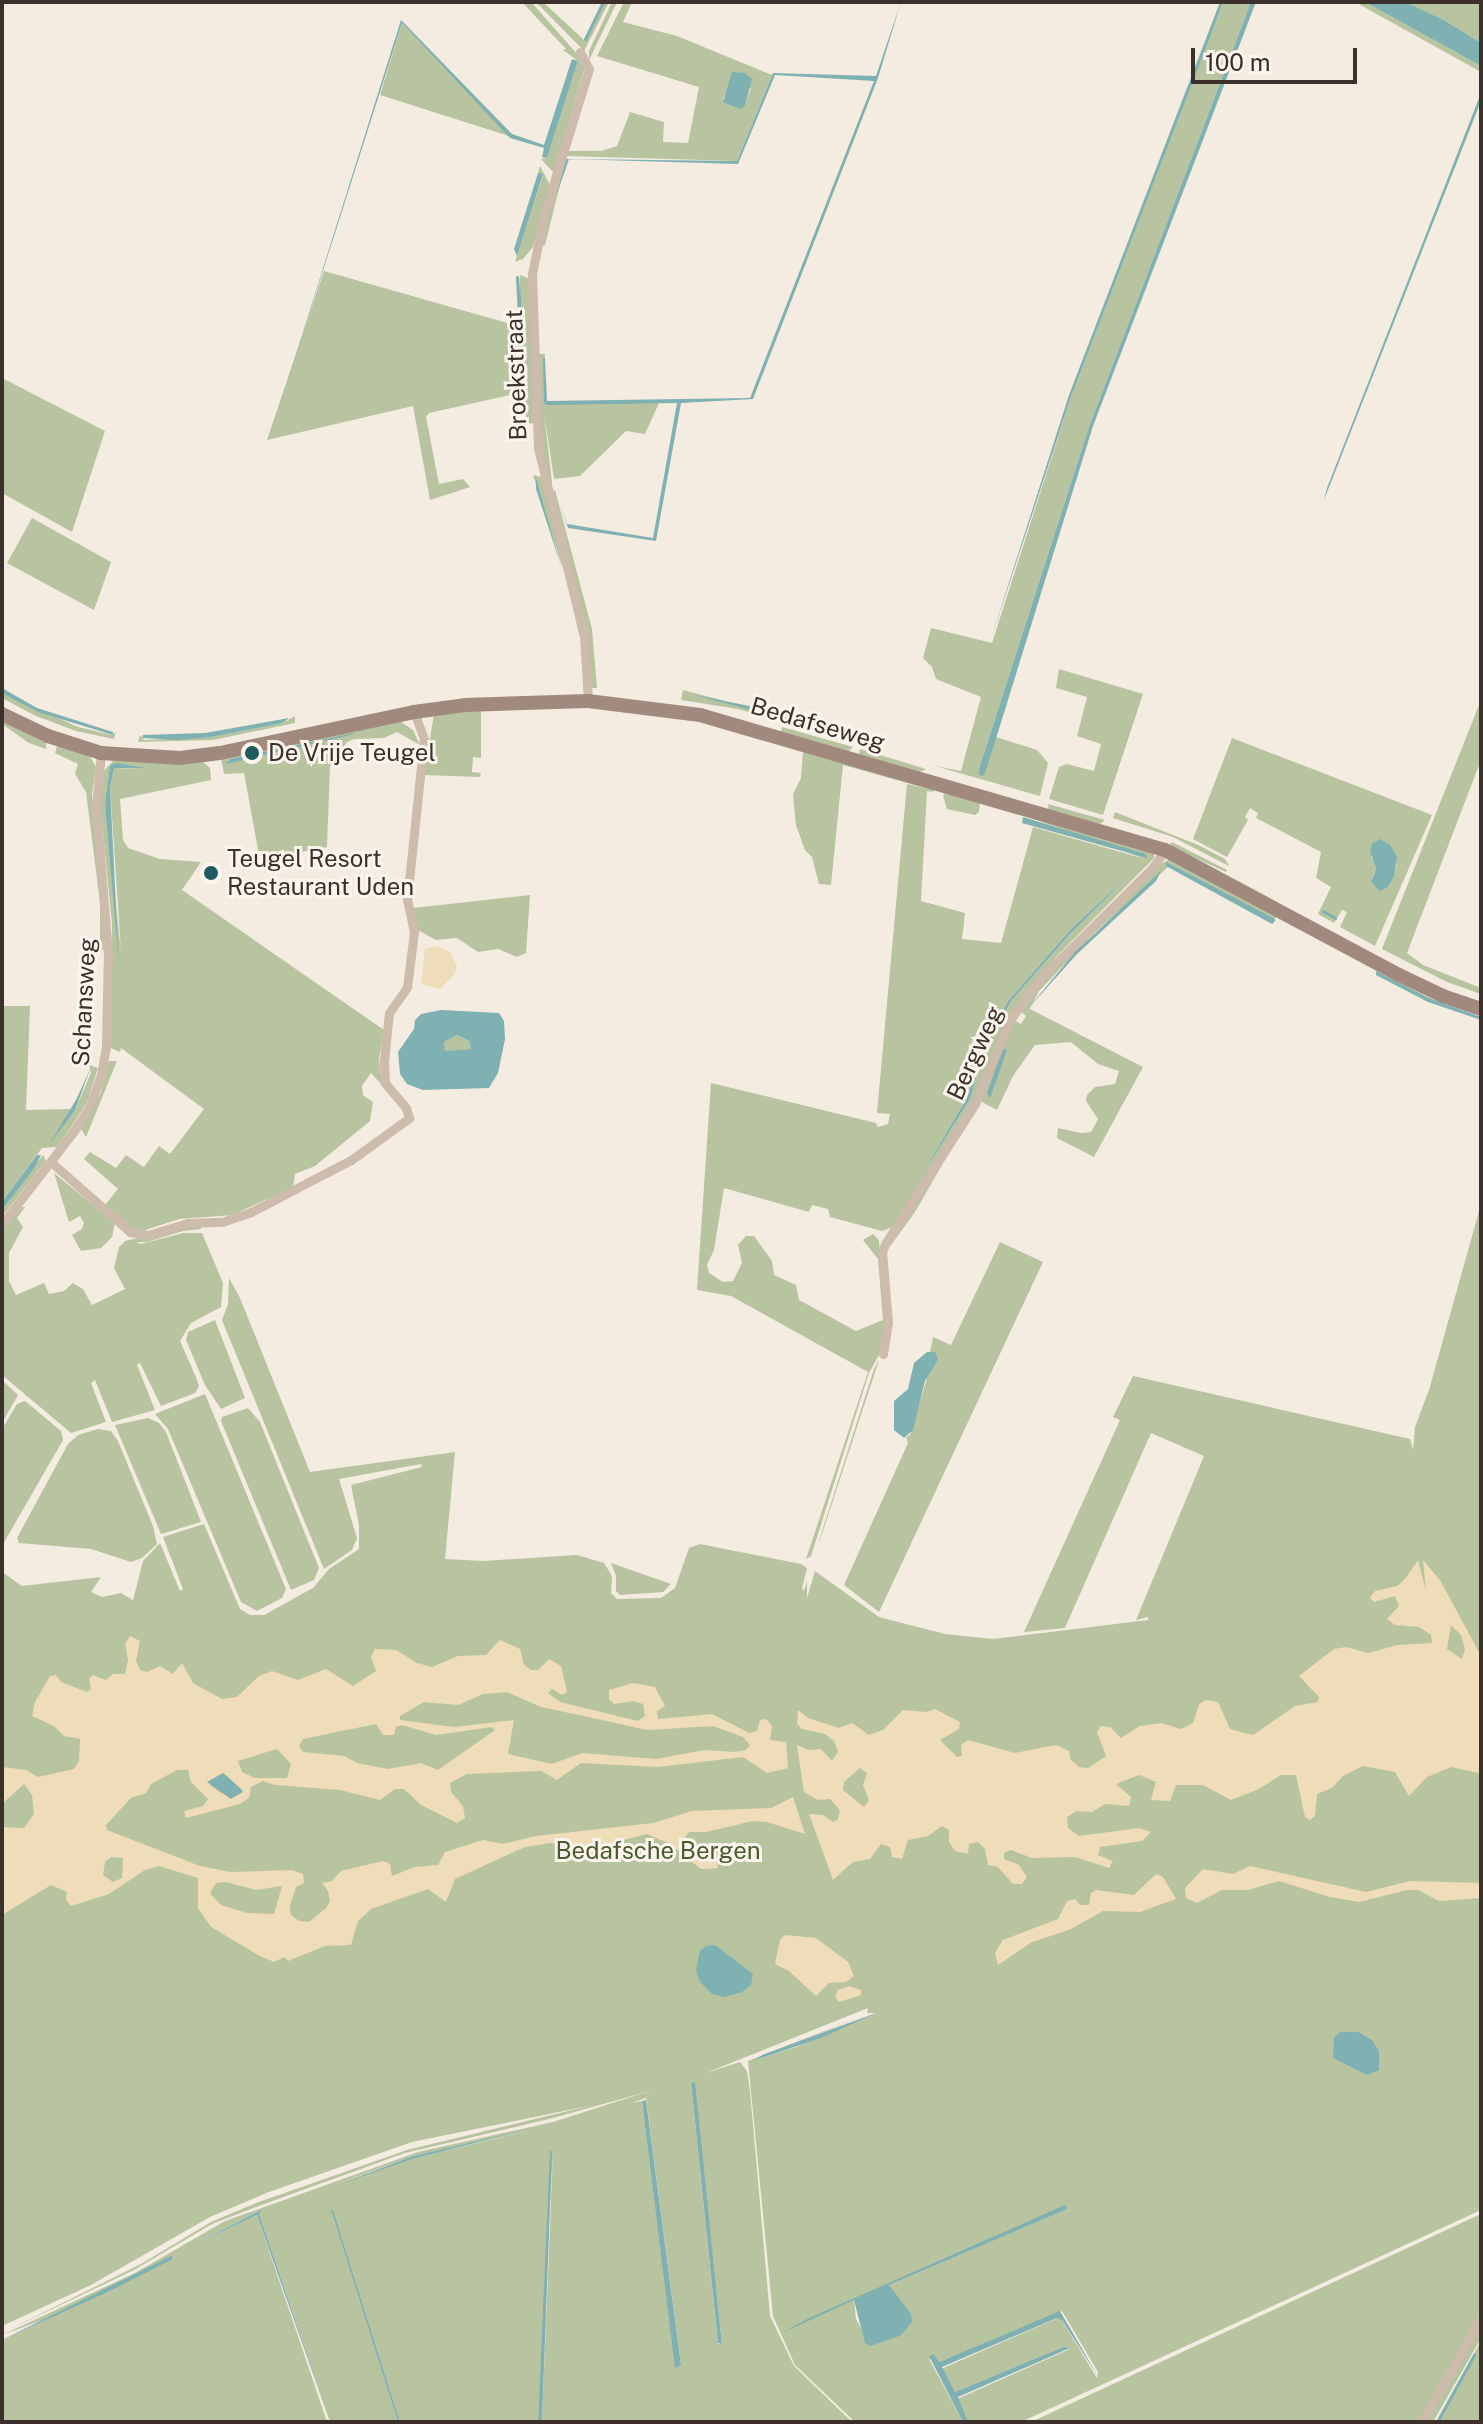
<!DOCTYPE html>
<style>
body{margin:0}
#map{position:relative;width:1483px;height:2424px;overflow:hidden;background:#f4ebe1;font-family:"Public Sans",sans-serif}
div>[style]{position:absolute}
.green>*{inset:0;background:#b8c4a0}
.sand>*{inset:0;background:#efdcb8}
.water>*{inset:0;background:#7fb0b2}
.stream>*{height:3px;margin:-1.5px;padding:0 1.5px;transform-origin:1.5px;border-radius:1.5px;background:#7fb0b2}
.street>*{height:9px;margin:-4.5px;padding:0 4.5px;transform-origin:4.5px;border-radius:4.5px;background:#cdbbac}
.secondary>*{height:14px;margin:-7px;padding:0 7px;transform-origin:7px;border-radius:7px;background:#a18a7d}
.dots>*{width:22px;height:22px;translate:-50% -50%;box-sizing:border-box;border:4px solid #fbf5ee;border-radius:50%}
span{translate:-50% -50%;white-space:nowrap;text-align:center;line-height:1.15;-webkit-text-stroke:6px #fbf5ee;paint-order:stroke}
.street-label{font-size:24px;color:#3b302b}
.poi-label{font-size:24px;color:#3b302b}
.left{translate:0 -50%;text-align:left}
.park-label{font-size:24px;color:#4a5a2e}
.frame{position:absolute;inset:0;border:4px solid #3b302b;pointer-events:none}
.scale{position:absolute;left:1191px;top:48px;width:166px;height:36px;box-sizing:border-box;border:4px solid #3b302b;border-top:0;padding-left:10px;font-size:24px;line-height:28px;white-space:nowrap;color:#3b302b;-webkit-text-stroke:6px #fbf5ee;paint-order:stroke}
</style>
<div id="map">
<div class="green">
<i style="clip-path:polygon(522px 2px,531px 2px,586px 64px,554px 173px,541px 159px,547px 158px,578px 61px,563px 50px,566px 49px)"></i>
<i style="clip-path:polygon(536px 2px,543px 2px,584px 40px,602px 2px,609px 2px,584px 51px)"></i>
<i style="clip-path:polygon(612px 2px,617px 2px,589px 60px,589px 51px)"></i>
<i style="clip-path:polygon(evenodd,624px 2px,632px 2px,623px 22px,677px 36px,772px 75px,737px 161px,567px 156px,545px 245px,541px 247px,542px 229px,565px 151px,601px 151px,617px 146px,630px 112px,664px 122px,663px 142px,688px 143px,699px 87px,597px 56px,624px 2px,730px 84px,751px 88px,745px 105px,723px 99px,730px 84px)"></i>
<i style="clip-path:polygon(1223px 2px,1251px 2px,1089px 427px,978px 772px,985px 774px,996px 737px,1037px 750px,1044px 758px,1048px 763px,1041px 792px,1040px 796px,935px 766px,961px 771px,981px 697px,936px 679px,932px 667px,923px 658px,931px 628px,992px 643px,1071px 397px)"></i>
<i style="clip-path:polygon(1355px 2px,1365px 2px,1481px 66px,1481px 72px)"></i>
<i style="clip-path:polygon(1406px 2px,1481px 2px,1481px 43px,1444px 20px)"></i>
<i style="clip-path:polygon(402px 23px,509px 136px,380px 95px)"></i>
<i style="clip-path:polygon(540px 166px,550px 185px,533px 247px,523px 259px,515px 262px,543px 175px,538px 173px)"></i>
<i style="clip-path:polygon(324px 271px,518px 326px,518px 369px,524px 369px,520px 275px,530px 279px,534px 423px,526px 424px,525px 380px,525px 401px,518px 401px,510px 395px,429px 413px,426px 417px,439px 484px,463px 479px,470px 487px,430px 500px,413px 406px,267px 440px)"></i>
<i style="clip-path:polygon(537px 354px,545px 354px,544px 403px,659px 403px,645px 434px,626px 431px,580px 476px,554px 479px,544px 412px,552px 483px,547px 482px,541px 449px)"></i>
<i style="clip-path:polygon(2px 378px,105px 431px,72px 532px,2px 493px)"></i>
<i style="clip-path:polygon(533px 475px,541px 477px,564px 564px,562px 566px)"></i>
<i style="clip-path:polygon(555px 490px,592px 629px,597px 688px,592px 688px,550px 493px)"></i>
<i style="clip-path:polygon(32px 518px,111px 562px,94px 610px,7px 563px)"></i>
<i style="clip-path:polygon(1059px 669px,1143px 694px,1103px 815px,1049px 799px,1059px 767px,1067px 764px,1094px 771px,1101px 744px,1077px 736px,1087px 697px,1056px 688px)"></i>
<i style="clip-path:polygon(683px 690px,855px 735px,854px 742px,738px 709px,681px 700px)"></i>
<i style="clip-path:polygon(2px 693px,78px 727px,112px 735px,116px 732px,114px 739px,76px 731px,36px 716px,2px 698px)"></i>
<i style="clip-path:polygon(1481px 700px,1481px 760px,1407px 953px,1423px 965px,1481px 988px,1481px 994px,1447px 982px,1382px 949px)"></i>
<i style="clip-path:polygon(481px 709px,481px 758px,473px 757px,472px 772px,481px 773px,480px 777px,424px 775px,434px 714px)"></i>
<i style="clip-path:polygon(295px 716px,295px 723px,213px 740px,138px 742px,140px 735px,144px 740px,211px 737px,283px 723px)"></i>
<i style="clip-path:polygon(2px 720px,46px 741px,46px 749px,29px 743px,2px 724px)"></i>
<i style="clip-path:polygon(398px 720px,413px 730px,420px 745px,397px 732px,384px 738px,354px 739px,347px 742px,330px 766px,327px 847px,264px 859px,259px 855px,244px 773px,224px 774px,221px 758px)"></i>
<i style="clip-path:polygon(782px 727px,853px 747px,849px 751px,781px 732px)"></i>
<i style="clip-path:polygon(evenodd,1232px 738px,1432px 815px,1375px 946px,1340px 927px,1347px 912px,1342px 910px,1334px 923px,1318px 914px,1331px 887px,1316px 878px,1321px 852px,1256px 818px,1258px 813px,1250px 808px,1245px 817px,1248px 820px,1227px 857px,1193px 839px,1232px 738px,1371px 856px,1397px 865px,1388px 887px,1372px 878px,1376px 869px,1371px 856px)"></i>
<i style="clip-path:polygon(57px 746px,89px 755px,96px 767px,92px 794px,104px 949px,100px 952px,100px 903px,86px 792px,75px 774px,78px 764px,55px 753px)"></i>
<i style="clip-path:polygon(860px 749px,926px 769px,920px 772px,859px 754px)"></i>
<i style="clip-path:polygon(evenodd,803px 752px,932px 787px,934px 792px,927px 791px,921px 901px,965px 913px,962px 939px,1001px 943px,1033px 827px,1145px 859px,1023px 815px,1154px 852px,1154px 858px,1057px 956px,1007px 1019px,978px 1094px,896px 1226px,882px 1231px,830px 1217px,828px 1209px,812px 1205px,809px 1212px,724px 1188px,714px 1250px,707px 1265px,709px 1273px,723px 1282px,733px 1281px,742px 1263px,738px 1245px,746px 1236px,754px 1236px,772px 1261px,774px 1275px,796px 1285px,799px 1300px,856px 1331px,883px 1320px,878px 1259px,863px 1240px,873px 1234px,879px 1240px,885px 1320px,880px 1353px,869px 1373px,811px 1556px,806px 1559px,868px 1372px,731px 1296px,697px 1290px,711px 1083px,876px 1123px,878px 1127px,888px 1124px,890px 1114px,877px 1113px,907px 784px,925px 788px,843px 765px,831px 885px,819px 884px,812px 857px,805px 850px,796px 825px,793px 794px,801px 778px,803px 752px,1139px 866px,1069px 935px,1011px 1001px,983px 1055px,970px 1099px,912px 1191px,967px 1098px,986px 1041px,1008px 1001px,1072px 928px,1139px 866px)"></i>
<i style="clip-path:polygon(evenodd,113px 761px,202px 761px,210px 768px,211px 780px,120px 799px,123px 840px,128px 848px,160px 859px,201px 862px,182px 890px,384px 1030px,379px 1060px,382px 1085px,371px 1073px,362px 1086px,363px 1095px,373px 1102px,370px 1121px,315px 1166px,295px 1174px,293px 1187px,233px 1215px,179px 1219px,142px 1231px,130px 1228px,105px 1205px,118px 1189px,84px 1159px,90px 1152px,116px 1168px,126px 1155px,144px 1167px,159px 1146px,170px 1154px,204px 1109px,121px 1048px,120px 1052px,111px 1048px,112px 924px,100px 801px,104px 771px,113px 761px,110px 767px,144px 769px,114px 768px,110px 787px,121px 951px,105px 803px,110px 767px)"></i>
<i style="clip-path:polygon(947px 790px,980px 802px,979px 812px,975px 815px,947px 809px,943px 796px)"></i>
<i style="clip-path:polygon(1048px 804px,1105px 820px,1100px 824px,1049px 810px)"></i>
<i style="clip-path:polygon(1115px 812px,1198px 845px,1225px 859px,1229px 866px,1173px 837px,1113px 818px)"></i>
<i style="clip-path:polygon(1172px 842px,1227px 870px,1226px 872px,1169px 846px)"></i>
<i style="clip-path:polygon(1170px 859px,1279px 916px,1271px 920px,1166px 862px,1168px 867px,1094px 933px,1039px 991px,1028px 1012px,1030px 1009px,1143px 1067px,1094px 1157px,1057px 1138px,1058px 1128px,1081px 1133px,1091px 1132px,1098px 1119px,1086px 1101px,1087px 1095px,1095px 1087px,1115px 1084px,1119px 1071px,1098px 1064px,1071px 1042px,1035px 1045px,1013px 1076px,997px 1110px,980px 1101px,1014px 1020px,1021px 1024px,1026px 1016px,1019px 1010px,1032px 992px,1160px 864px)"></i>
<i style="clip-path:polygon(530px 895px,526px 953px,517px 957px,498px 949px,478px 952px,457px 938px,436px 940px,416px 929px,413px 908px)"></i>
<i style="clip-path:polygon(2px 1006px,30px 1006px,26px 1110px,71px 1109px,69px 1113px,75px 1110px,91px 1073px,89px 1065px,98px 1068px,87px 1102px,70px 1129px,57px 1147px,42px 1148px,2px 1202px)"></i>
<i style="clip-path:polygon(457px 1035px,469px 1041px,471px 1049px,445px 1052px,444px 1042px)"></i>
<i style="clip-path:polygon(109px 1061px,117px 1061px,86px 1137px,81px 1129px,101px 1092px)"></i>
<i style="clip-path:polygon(966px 1123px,915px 1212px,891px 1245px,889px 1244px)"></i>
<i style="clip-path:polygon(43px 1155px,46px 1161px,2px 1217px,2px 1210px)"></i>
<i style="clip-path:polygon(54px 1173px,115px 1223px,112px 1237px,101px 1248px,81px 1251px,72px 1235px,82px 1229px,84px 1223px,80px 1216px,69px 1222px)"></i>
<i style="clip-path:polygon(evenodd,1481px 1204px,1481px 2210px,1021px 2422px,967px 2422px,957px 2399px,1070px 2349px,1063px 2347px,955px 2392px,941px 2369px,1060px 2317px,1097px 2378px,1098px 2372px,1062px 2311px,939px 2362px,929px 2359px,963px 2422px,855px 2422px,795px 2365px,773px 2316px,748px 2061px,865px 2015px,755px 2060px,796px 2047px,876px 2013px,867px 2013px,868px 2008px,686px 2081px,553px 2118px,405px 2153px,256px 2207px,212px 2224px,134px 2270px,2px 2333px,141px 2264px,211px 2222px,256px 2203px,407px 2150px,593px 2105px,412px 2142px,269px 2192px,210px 2217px,91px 2285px,2px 2326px,2px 1572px,22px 1586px,101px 1577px,91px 1592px,102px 1597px,121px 1593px,133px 1600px,143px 1561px,160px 1543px,180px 1591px,183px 1589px,163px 1537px,204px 1524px,240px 1609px,250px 1615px,264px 1615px,313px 1588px,329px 1569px,359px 1549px,359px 1525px,351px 1485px,422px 1467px,421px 1464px,339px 1479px,357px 1538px,352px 1550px,324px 1569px,222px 1320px,228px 1304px,229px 1278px,240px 1298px,310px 1472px,455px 1452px,445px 1559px,483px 1561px,577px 1555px,604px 1563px,612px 1576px,611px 1593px,617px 1599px,661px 1598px,675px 1588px,689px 1548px,700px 1544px,801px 1564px,807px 1568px,802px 1588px,804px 1591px,807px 1581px,807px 1598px,815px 1571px,879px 1617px,945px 1634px,993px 1639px,1148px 1620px,1148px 1617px,1136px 1620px,1204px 1456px,1151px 1433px,1065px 1628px,1024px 1632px,1120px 1420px,1113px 1417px,1133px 1376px,1410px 1439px,1413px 1450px,1415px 1427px,1429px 1390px,1481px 1204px,1065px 2206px,1066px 2209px,889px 2285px,900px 2336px,871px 2346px,856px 2319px,854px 2299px,1065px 2206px)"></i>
<i style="clip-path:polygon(22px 1207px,25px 1207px,17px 1218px,23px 1227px,9px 1253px,9px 1281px,16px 1295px,44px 1283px,49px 1294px,64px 1291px,73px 1283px,83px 1289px,92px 1305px,125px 1289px,114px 1268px,119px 1247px,125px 1241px,201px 1224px,201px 1229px,183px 1231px,147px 1242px,136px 1242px,141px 1244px,183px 1233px,202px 1233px,223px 1283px,221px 1307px,191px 1323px,180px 1341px,196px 1377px,199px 1386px,195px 1393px,161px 1406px,140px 1363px,137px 1365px,155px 1410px,112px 1422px,95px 1380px,91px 1383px,106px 1422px,71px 1433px,2px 1375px,2px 1230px)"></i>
<i style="clip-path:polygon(1000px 1242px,1043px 1262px,879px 1612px,844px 1585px,908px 1443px,906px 1437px,910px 1435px,935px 1352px,930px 1352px,933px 1337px,951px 1345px)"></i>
<i style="clip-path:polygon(215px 1320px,245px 1398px,221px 1409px,205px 1385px,186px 1340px,188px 1332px)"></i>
<i style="clip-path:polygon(879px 1360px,823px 1531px,818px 1544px,874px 1369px)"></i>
<i style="clip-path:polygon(2px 1380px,18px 1395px,2px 1423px)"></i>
<i style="clip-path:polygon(205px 1394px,286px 1589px,282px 1598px,257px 1611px,241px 1602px,168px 1429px,155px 1414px)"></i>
<i style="clip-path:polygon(25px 1401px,61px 1431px,63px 1440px,2px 1546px,2px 1429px,17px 1404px)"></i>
<i style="clip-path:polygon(248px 1408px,260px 1422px,319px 1568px,314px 1580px,291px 1590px,221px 1421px,222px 1417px)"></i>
<i style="clip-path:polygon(148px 1418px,159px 1423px,166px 1432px,201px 1522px,161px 1534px,115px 1425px)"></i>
<i style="clip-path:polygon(98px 1429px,111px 1431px,118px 1441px,153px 1526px,157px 1544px,142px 1558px,131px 1562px,91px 1549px,19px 1543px,17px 1538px,68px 1444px,78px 1435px)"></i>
<i style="clip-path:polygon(611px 1563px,671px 1584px,663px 1592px,620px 1595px,616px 1591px,616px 1576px)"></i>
<i style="clip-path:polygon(evenodd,740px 2062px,747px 2071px,750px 2091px,770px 2316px,794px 2366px,852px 2422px,542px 2422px,553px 2151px,538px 2422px,400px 2422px,333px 2210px,398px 2422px,330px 2422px,259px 2214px,263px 2209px,190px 2247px,257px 2215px,327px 2422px,2px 2422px,2px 2340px,106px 2293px,173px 2257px,51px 2317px,2px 2335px,135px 2273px,225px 2221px,418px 2152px,553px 2122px,740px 2062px,694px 2082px,722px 2343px,718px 2344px,691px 2084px,694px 2082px,740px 2062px,646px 2098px,681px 2364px,676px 2367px,642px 2101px,631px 2103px,646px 2098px,740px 2062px,531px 2130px,411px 2159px,334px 2185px,413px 2156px,531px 2130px)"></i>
<i style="clip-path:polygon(1481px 2214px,1481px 2311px,1419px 2422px,1031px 2422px)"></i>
<i style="clip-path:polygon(1481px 2323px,1480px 2340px,1433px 2422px,1426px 2422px)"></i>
<i style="clip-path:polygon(1481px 2341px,1481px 2422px,1436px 2422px)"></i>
</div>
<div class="sand">
<i style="clip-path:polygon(438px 946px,450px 952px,457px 966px,454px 975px,440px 989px,421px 984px,425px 949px)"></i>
<i style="clip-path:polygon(evenodd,1418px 1560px,1426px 1591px,1423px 1560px,1440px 1580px,1481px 1656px,1479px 1773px,1451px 1767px,1427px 1777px,1409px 1796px,1395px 1772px,1363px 1766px,1343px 1776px,1332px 1788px,1317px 1794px,1315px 1816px,1310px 1820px,1305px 1817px,1296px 1775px,1281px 1775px,1259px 1789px,1231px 1800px,1203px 1785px,1176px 1785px,1170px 1801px,1151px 1800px,1156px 1782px,1139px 1775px,1116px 1784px,1131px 1797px,1129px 1806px,1105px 1804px,1092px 1812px,1077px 1811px,1067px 1817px,1068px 1828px,1079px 1836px,1139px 1828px,1151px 1832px,1142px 1841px,1100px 1847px,1098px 1855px,1113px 1861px,1109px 1868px,1075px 1857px,1032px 1858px,1011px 1850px,1004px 1853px,1004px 1859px,1019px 1865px,1027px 1877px,1022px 1884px,1013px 1884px,998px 1867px,988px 1865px,985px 1849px,978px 1842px,969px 1844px,968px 1854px,955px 1851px,949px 1842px,949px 1830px,942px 1826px,928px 1836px,908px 1840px,902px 1859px,892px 1857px,890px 1847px,881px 1844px,870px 1859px,853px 1862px,833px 1880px,809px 1814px,823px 1815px,833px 1822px,838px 1819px,840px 1810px,830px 1799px,818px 1800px,804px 1792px,797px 1745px,808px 1750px,821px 1749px,832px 1761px,838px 1752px,834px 1741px,825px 1734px,802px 1729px,797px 1724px,798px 1710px,808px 1718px,839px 1728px,852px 1723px,869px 1735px,883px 1730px,903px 1710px,927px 1712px,935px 1709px,960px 1722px,959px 1729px,940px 1740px,957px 1757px,962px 1756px,961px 1745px,968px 1740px,1015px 1753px,1056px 1745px,1069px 1751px,1070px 1759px,1079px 1767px,1088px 1768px,1106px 1756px,1097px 1732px,1101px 1726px,1110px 1727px,1121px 1738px,1140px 1726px,1161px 1723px,1181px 1729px,1193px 1723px,1199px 1704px,1206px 1700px,1218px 1702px,1230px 1729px,1253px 1735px,1295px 1706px,1318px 1702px,1319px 1697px,1299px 1676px,1334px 1649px,1346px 1647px,1368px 1653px,1398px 1645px,1432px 1643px,1431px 1635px,1419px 1627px,1395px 1625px,1387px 1619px,1399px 1606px,1395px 1596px,1374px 1602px,1370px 1598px,1375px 1591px,1397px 1586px,1405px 1579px,1418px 1560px,1451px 1625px,1461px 1635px,1465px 1649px,1462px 1659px,1447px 1649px,1451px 1625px,1418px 1560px,860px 1768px,867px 1773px,863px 1785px,869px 1800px,864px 1807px,843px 1790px,844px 1782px,860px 1768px)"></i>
<i style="clip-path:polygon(evenodd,130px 1636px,140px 1641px,136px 1661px,140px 1670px,147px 1672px,160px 1666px,173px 1674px,182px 1663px,193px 1683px,222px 1699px,237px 1697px,259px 1676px,272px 1671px,298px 1680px,326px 1669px,353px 1686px,376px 1671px,371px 1657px,375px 1649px,396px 1650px,417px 1663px,432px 1667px,458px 1656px,486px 1655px,500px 1640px,520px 1649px,524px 1665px,531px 1670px,538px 1670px,549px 1659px,561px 1666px,567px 1692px,562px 1695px,552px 1689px,548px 1693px,560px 1702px,638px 1721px,645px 1716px,643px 1704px,634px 1701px,614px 1704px,609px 1699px,609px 1690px,633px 1683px,655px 1687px,665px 1706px,657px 1711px,658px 1719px,712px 1714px,749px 1733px,757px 1731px,760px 1720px,766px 1719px,772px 1726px,770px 1740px,786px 1742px,788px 1768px,767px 1773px,743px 1757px,658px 1767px,581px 1763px,557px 1780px,541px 1771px,467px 1774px,450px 1783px,451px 1792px,463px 1806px,465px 1818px,457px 1823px,421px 1805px,404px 1789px,395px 1789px,380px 1800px,340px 1790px,275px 1785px,263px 1781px,251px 1787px,249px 1798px,240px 1804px,186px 1818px,184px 1811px,203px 1806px,208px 1799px,191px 1782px,188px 1770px,177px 1770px,151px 1784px,146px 1793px,131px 1798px,106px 1825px,107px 1830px,200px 1866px,231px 1872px,291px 1870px,303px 1874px,304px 1883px,296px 1887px,290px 1905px,291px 1915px,299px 1921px,309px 1922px,326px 1908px,330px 1901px,328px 1891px,322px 1883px,332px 1881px,341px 1871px,383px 1861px,390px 1864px,392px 1876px,415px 1867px,438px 1865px,445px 1852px,483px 1840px,503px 1844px,536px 1836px,653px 1823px,692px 1811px,771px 1808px,793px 1797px,805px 1834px,767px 1822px,753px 1821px,706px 1832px,689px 1832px,685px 1837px,717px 1863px,718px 1868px,707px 1869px,701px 1869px,670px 1844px,647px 1834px,592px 1848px,550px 1843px,525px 1847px,455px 1879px,446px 1902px,428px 1889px,371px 1909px,358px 1921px,351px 1945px,325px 1946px,288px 1961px,284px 1957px,274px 1962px,260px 1956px,211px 1927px,198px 1908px,198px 1878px,159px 1866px,145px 1870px,109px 1894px,71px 1906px,66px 1900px,67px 1892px,51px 1885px,2px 1915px,2px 1827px,24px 1828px,34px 1814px,32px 1795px,24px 1784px,2px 1804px,2px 1767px,26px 1770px,38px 1777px,74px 1769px,79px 1761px,80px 1739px,64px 1736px,54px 1726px,32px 1716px,35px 1702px,50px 1676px,56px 1675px,61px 1682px,87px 1692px,91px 1689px,89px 1679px,93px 1675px,106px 1680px,113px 1674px,125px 1674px,128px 1660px,125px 1644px,130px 1636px,507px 1692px,541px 1707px,648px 1730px,713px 1726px,743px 1737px,750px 1745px,746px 1750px,734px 1752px,705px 1750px,656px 1759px,582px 1753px,552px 1764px,508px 1754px,514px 1720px,454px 1727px,400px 1720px,400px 1716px,424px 1702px,458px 1705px,483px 1694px,507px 1692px,130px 1636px,376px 1724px,383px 1735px,394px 1735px,396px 1727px,402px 1725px,436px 1735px,492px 1727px,495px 1730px,438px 1770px,421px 1763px,388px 1769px,357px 1763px,344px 1756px,303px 1752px,299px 1746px,303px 1739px,376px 1724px,130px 1636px,277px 1749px,291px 1764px,287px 1778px,255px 1778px,242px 1772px,238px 1761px,277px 1749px,130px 1636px,226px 1775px,241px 1789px,238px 1795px,221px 1793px,210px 1785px,226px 1775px,130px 1636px,111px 1857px,123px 1858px,122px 1878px,113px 1882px,103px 1875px,105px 1862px,111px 1857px,130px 1636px,226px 1882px,256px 1890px,282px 1886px,274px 1914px,247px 1913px,221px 1905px,210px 1893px,216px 1883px,226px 1882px)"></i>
<i style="clip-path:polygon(1250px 1866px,1366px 1892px,1410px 1881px,1481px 1883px,1481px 1898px,1439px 1901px,1418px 1890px,1407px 1890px,1359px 1902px,1330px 1897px,1279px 1881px,1248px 1890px,1222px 1890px,1197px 1903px,1186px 1898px,1185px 1888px,1203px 1869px,1233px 1874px)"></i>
<i style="clip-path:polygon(1156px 1874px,1163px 1877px,1176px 1899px,1140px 1912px,1103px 1911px,1069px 1930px,1032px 1942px,998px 1965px,995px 1953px,1003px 1940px,1058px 1919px,1067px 1901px,1075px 1899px,1080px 1905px,1089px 1905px,1091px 1893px,1096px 1890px,1134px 1895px)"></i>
<i style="clip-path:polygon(785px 1935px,816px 1938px,848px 1962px,854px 1976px,846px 1982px,829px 1983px,816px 1996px,789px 1971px,775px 1964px,780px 1940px)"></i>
<i style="clip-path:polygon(849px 1986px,861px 1990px,861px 1995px,839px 2002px,835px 1996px,838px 1990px)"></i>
</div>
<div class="water">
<i style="clip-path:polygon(901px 2px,878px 78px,753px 399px,681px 403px,656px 541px,568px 528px,559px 503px,567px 524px,653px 538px,677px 403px,547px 405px,544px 403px,543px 359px,545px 358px,547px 401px,750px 398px,874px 81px,775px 75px,738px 164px,569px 159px,556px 197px,566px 159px,737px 161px,773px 73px,876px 76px)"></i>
<i style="clip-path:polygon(1220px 2px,1223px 2px,1210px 37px,1071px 397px,989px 645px,1069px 395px)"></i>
<i style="clip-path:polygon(1251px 2px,1256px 2px,1093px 426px,985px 774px,981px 776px,978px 772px,1089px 427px)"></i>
<i style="clip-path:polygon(1365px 2px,1406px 2px,1444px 20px,1481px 43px,1481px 66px)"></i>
<i style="clip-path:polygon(401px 20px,512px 134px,544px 145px,572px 59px,578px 61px,547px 158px,542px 157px,544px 148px,510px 138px,402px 23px,276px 418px)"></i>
<i style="clip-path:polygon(732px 72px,745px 73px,752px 79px,745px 106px,740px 109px,723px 102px)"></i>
<i style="clip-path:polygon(1481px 93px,1481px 101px,1324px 500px,1327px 488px)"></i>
<i style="clip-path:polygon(538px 173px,543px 174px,517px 256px,514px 249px)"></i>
<i style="clip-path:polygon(520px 275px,524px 370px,518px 370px,518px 326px)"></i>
<i style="clip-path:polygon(536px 478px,561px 566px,536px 489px)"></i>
<i style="clip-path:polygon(2px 688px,37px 708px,113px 732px,113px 735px,38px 712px,2px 693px)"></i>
<i style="clip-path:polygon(695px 695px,759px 708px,854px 737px,698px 696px)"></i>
<i style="clip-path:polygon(289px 718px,283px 723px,211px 737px,178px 740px,142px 738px,143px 735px,205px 733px)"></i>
<i style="clip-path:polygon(354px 733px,354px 734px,226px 764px,231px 759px)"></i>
<i style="clip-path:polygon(116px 763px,145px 768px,114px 768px,110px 787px,119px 966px,105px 803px,110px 766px)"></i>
<i style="clip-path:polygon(1023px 817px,1146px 854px,1147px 858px,1022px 823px)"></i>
<i style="clip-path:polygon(1380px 839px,1390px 845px,1397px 857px,1394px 876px,1388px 887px,1380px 891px,1371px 882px,1376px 869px,1370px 851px,1372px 843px)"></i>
<i style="clip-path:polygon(1166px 862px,1275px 919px,1275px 921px,1272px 924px,1166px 866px)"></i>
<i style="clip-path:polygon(1139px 866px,1069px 935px,1011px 1001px,983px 1055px,970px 1099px,912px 1191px,967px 1098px,986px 1041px,1008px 1001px,1072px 928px)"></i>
<i style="clip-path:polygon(1161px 871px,1156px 881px,1077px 954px,1026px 1011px,1075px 952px)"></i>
<i style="clip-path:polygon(1376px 971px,1429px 998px,1481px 1017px,1481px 1020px,1428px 1002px,1376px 975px)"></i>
<i style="clip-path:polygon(evenodd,441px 1010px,499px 1013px,504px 1021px,505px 1039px,498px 1073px,489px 1088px,423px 1090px,407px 1084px,400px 1074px,398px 1052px,414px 1029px,415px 1020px,421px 1014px,441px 1010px,457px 1035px,469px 1041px,471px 1049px,445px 1051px,444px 1042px,457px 1035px)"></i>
<i style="clip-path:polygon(1003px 1048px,1007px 1050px,990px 1098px,987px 1093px)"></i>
<i style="clip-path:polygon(91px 1067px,75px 1110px,49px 1145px,77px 1098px)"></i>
<i style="clip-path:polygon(37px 1155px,41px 1155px,35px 1167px,2px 1210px,2px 1202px)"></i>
<i style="clip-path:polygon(927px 1352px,935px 1352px,938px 1360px,925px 1381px,913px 1430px,904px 1438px,894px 1430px,894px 1401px,908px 1389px,914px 1363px)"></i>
<i style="clip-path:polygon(223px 1773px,241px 1789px,243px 1792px,231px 1799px,207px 1782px)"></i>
<i style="clip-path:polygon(715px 1945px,753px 1974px,751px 1985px,742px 1992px,725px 1997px,712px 1994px,700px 1982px,696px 1970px,700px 1951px,706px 1946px)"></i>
<i style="clip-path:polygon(876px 2013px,821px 2038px,755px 2060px,762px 2055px)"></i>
<i style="clip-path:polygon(1340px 2032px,1358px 2032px,1372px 2040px,1379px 2051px,1379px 2070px,1367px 2075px,1333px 2058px,1334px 2038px)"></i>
<i style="clip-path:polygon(695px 2082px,722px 2344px,718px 2343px,691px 2083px)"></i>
<i style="clip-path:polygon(646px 2100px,681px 2365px,675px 2368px,642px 2101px)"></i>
<i style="clip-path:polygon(531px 2129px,412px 2159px,334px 2186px,413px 2156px)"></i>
<i style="clip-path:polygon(552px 2151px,542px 2422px,538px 2422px,550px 2151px)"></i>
<i style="clip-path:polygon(1065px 2205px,1067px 2209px,889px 2285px,911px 2314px,912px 2322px,900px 2336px,871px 2346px,865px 2343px,854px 2300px,782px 2333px,807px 2319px)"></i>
<i style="clip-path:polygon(263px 2209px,259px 2214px,330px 2422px,257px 2215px,190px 2247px)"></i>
<i style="clip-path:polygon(331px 2209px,333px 2210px,400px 2422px,398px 2422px)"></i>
<i style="clip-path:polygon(171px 2256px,173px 2259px,106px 2293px,2px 2340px)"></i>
<i style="clip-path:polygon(1060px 2311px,1099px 2378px,1062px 2320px,1057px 2318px,942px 2367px,955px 2392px,1063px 2347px,1070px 2348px,958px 2397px,968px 2422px,963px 2422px,929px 2356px,934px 2354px,939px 2362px)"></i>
</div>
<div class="stream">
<i style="left:585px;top:39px;width:41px;rotate:-64.1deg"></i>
<i style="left:517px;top:277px;width:34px;rotate:87deg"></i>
<i style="left:1323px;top:911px;width:14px;rotate:30deg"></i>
<i style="left:1437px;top:2422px;width:77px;rotate:-61.1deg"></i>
</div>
<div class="street">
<i style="left:580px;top:52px;width:19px;rotate:62deg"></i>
<i style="left:589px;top:69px;width:152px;rotate:107.2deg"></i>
<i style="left:544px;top:214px;width:61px;rotate:101.3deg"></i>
<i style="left:532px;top:274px;width:174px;rotate:88deg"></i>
<i style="left:538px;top:448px;width:195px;rotate:76.3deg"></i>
<i style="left:584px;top:637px;width:64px;rotate:86.4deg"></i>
<i style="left:51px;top:1162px;width:106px;rotate:41.5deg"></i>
<i style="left:130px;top:1232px;width:18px;rotate:9deg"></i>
<i style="left:148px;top:1235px;width:42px;rotate:-16.7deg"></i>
<i style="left:188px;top:1223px;width:34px;rotate:-2deg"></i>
<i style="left:222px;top:1222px;width:31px;rotate:-19deg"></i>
<i style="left:251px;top:1212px;width:113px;rotate:-27.5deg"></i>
<i style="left:351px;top:1160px;width:72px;rotate:-35.9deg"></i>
<i style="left:409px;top:1118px;width:10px;rotate:-107deg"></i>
<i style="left:406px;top:1108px;width:33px;rotate:-130deg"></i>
<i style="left:385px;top:1083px;width:22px;rotate:-93deg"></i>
<i style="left:384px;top:1061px;width:48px;rotate:-84.1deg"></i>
<i style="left:389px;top:1013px;width:32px;rotate:-55deg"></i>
<i style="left:407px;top:987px;width:55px;rotate:-82.7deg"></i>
<i style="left:414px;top:932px;width:33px;rotate:-102deg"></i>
<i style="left:407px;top:900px;width:162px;rotate:-84deg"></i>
<i style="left:424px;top:739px;width:29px;rotate:-110deg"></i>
<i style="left:2px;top:1224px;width:118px;rotate:-52.3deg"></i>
<i style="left:74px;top:1131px;width:31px;rotate:-58deg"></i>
<i style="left:90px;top:1105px;width:32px;rotate:-70deg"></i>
<i style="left:101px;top:1075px;width:29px;rotate:-80deg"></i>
<i style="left:106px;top:1046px;width:92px;rotate:-88.8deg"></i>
<i style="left:108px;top:954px;width:149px;rotate:-94.6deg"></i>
<i style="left:96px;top:805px;width:52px;rotate:-84.5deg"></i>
<i style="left:883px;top:1354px;width:31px;rotate:-81deg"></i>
<i style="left:888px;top:1323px;width:71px;rotate:-94.8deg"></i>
<i style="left:882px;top:1252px;width:9px;rotate:-69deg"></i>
<i style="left:885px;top:1244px;width:166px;rotate:-57.3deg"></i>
<i style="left:975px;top:1104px;width:91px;rotate:-67.4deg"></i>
<i style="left:1010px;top:1020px;width:48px;rotate:-54.3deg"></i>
<i style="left:1038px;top:981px;width:161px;rotate:-44.7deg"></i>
<i style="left:1152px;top:868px;width:22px;rotate:-54deg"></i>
<i style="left:1422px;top:2422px;width:120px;rotate:-60.4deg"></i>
</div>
<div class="secondary">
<i style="left:2px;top:714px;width:51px;rotate:25.6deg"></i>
<i style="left:48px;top:736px;width:56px;rotate:17.8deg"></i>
<i style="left:101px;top:753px;width:79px;rotate:3.6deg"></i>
<i style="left:180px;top:758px;width:40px;rotate:-7.1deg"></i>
<i style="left:220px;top:753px;width:198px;rotate:-11.9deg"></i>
<i style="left:414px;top:712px;width:51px;rotate:-7.8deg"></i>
<i style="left:465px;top:705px;width:123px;rotate:-1.9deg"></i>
<i style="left:588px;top:701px;width:113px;rotate:7.1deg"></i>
<i style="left:700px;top:715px;width:484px;rotate:16.2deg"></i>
<i style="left:1165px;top:850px;width:265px;rotate:28.1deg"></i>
<i style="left:1399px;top:975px;width:49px;rotate:25.5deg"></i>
<i style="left:1443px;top:996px;width:40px;rotate:18.9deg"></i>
</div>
<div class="dots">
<i style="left:252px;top:753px;background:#1f5a5e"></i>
<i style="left:211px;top:873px;background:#1f5a5e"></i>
</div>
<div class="street-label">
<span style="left:516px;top:375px;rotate:-92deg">Broekstraat</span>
<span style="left:818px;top:724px;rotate:16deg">Bedafseweg</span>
<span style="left:84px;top:1002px;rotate:-87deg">Schansweg</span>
<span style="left:975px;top:1053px;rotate:-65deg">Bergweg</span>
</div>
<div class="poi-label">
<span class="left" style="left:268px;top:753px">De Vrije Teugel</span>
<span class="left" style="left:227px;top:873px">Teugel Resort<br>Restaurant Uden</span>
</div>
<div class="park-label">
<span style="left:658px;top:1851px">Bedafsche Bergen</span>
</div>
<div class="frame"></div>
<div class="scale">100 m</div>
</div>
